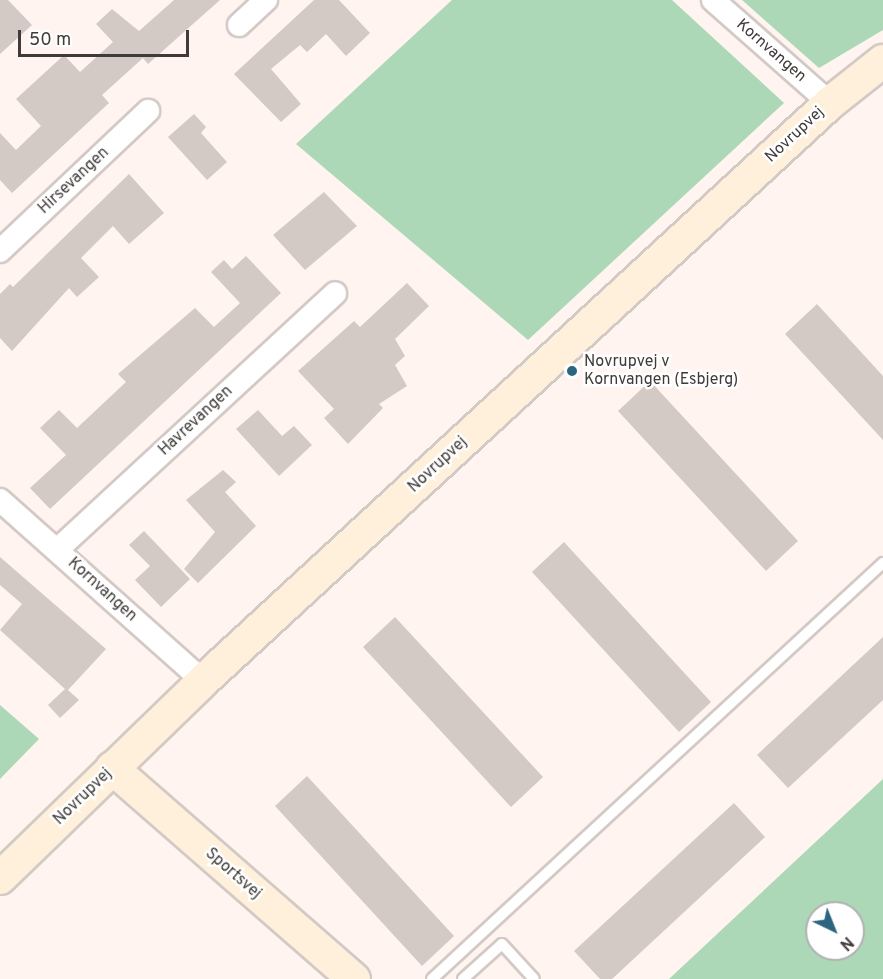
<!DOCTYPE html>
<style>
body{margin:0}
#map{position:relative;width:883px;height:979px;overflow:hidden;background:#fff4f0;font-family:Overpass,sans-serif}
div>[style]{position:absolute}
.green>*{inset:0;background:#acd8b7}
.building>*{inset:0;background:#d3c9c5}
.roads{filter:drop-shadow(2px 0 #d3c9c5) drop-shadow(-2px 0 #d3c9c5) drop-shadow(0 2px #d3c9c5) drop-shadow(0 -2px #d3c9c5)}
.lane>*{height:10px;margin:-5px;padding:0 5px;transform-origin:5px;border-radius:5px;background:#fff}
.street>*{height:22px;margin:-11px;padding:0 11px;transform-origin:11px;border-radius:11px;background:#fff}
.secondary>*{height:32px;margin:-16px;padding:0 16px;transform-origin:16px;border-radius:16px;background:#fef0da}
.dots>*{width:16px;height:16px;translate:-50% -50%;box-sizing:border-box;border:3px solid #fff;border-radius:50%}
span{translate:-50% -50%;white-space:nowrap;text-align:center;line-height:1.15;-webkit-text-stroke:5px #fff;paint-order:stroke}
.street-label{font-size:16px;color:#3f3b39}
.poi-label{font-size:16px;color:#3f3b39}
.left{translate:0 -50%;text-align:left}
.north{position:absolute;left:805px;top:901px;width:60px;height:60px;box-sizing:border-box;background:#fff;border:2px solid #b2b1b0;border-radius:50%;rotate:137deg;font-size:16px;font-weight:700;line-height:24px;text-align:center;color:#3f3b39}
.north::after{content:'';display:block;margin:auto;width:21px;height:27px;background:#2c657f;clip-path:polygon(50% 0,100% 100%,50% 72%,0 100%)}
.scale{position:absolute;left:18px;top:30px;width:171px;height:27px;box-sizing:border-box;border:3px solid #3f3b39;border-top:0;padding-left:8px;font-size:18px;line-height:21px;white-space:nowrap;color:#3f3b39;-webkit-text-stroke:4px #fff;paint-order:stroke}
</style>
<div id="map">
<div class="green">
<i style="clip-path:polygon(452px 0,672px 0,784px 103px,528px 340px,296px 144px)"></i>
<i style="clip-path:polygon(742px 0,883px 0,883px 30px,819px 68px)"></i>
<i style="clip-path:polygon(0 705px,39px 739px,0 779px)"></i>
<i style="clip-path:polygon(evenodd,883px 779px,883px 979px,669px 979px,883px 779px,817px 913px,853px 913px,853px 949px,817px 949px,817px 913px)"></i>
</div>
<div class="building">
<i style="clip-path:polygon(0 0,8px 0,32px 25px,0 54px)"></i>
<i style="clip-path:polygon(174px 0,220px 0,148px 64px,143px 58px,102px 95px,109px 103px,12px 193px,0 180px,0 133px,16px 150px,41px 126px,16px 99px,64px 55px,80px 72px,113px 42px,96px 24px,112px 9px,139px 31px)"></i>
<i style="clip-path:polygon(314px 0,339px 0,370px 33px,346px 56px,326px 34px,307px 52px,300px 45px,271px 69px,301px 104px,281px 122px,234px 74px)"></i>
<i style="clip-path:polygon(194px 114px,206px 127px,201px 133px,227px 162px,207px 180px,168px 137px)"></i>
<i style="clip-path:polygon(129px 174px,164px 213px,129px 244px,113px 226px,81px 258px,99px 277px,77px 297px,69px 288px,12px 351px,0 338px,0 294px,10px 284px,13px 287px)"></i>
<i style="clip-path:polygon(324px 192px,357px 226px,305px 270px,273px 235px)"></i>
<i style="clip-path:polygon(246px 256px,281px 293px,50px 509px,30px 488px,66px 455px,40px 428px,59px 410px,77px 428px,126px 382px,118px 374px,195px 308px,214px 327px,240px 303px,211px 272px,224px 260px,232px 269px)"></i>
<i style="clip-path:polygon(407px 283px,429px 306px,395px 339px,405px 356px,395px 365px,407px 386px,379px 404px,383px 408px,348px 444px,324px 418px,334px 409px,298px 371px,354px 321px,360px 327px)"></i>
<i style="clip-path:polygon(817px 304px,883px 376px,883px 440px,785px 334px)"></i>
<i style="clip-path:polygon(650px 381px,798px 541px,766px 571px,618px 411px)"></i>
<i style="clip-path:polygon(258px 410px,282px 436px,294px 426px,312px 445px,279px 476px,236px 429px)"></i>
<i style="clip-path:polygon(223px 470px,236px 482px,225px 492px,256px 526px,198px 583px,184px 569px,215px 532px,186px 500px)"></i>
<i style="clip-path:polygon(144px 531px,190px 579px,161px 607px,135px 580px,150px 566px,129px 545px)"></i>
<i style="clip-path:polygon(564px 542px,711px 702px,679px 732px,532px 572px)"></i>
<i style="clip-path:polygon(0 557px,106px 649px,68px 690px,79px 700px,60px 718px,48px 705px,65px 689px,0 630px,22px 604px,0 585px)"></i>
<i style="clip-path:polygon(395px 617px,543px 777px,511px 807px,363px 647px)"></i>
<i style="clip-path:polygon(883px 637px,883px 700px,788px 788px,757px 755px)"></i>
<i style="clip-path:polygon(307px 776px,454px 936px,422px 966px,275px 806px)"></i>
<i style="clip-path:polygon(734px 803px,765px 837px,612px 979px,600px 979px,574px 951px)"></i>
</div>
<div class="roads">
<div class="lane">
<i style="left:432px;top:979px;width:614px;rotate:-42.69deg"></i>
<i style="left:463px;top:979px;width:52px;rotate:-41.9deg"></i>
<i style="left:502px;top:944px;width:47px;rotate:47.6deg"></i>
</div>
<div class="street">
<i style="left:713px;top:0;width:156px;rotate:41.4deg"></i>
<i style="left:239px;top:25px;width:37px;rotate:-43deg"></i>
<i style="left:0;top:251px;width:204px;rotate:-43.4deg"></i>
<i style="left:0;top:500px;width:272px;rotate:41.7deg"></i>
<i style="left:58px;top:549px;width:377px;rotate:-42.7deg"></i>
</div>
<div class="secondary">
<i style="left:112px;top:768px;width:321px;rotate:41.1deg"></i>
<i style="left:0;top:878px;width:283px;rotate:-44.1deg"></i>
<i style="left:203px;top:681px;width:853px;rotate:-42.67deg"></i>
<i style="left:830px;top:103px;width:68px;rotate:-38.4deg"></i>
</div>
</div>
<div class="dots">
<i style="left:572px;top:371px;background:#2c657f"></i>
</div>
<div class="street-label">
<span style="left:771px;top:51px;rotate:41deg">Kornvangen</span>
<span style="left:795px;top:135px;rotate:-43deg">Novrupvej</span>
<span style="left:74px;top:181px;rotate:-43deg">Hirsevangen</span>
<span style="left:196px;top:421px;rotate:-43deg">Havrevangen</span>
<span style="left:438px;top:465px;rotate:-43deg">Novrupvej</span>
<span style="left:102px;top:590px;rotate:42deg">Kornvangen</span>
<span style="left:83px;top:797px;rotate:-44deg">Novrupvej</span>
<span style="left:233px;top:874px;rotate:41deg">Sportsvej</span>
</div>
<div class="poi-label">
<span class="left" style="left:584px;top:371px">Novrupvej v<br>Kornvangen (Esbjerg)</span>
</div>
<div class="north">N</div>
<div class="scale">50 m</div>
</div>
